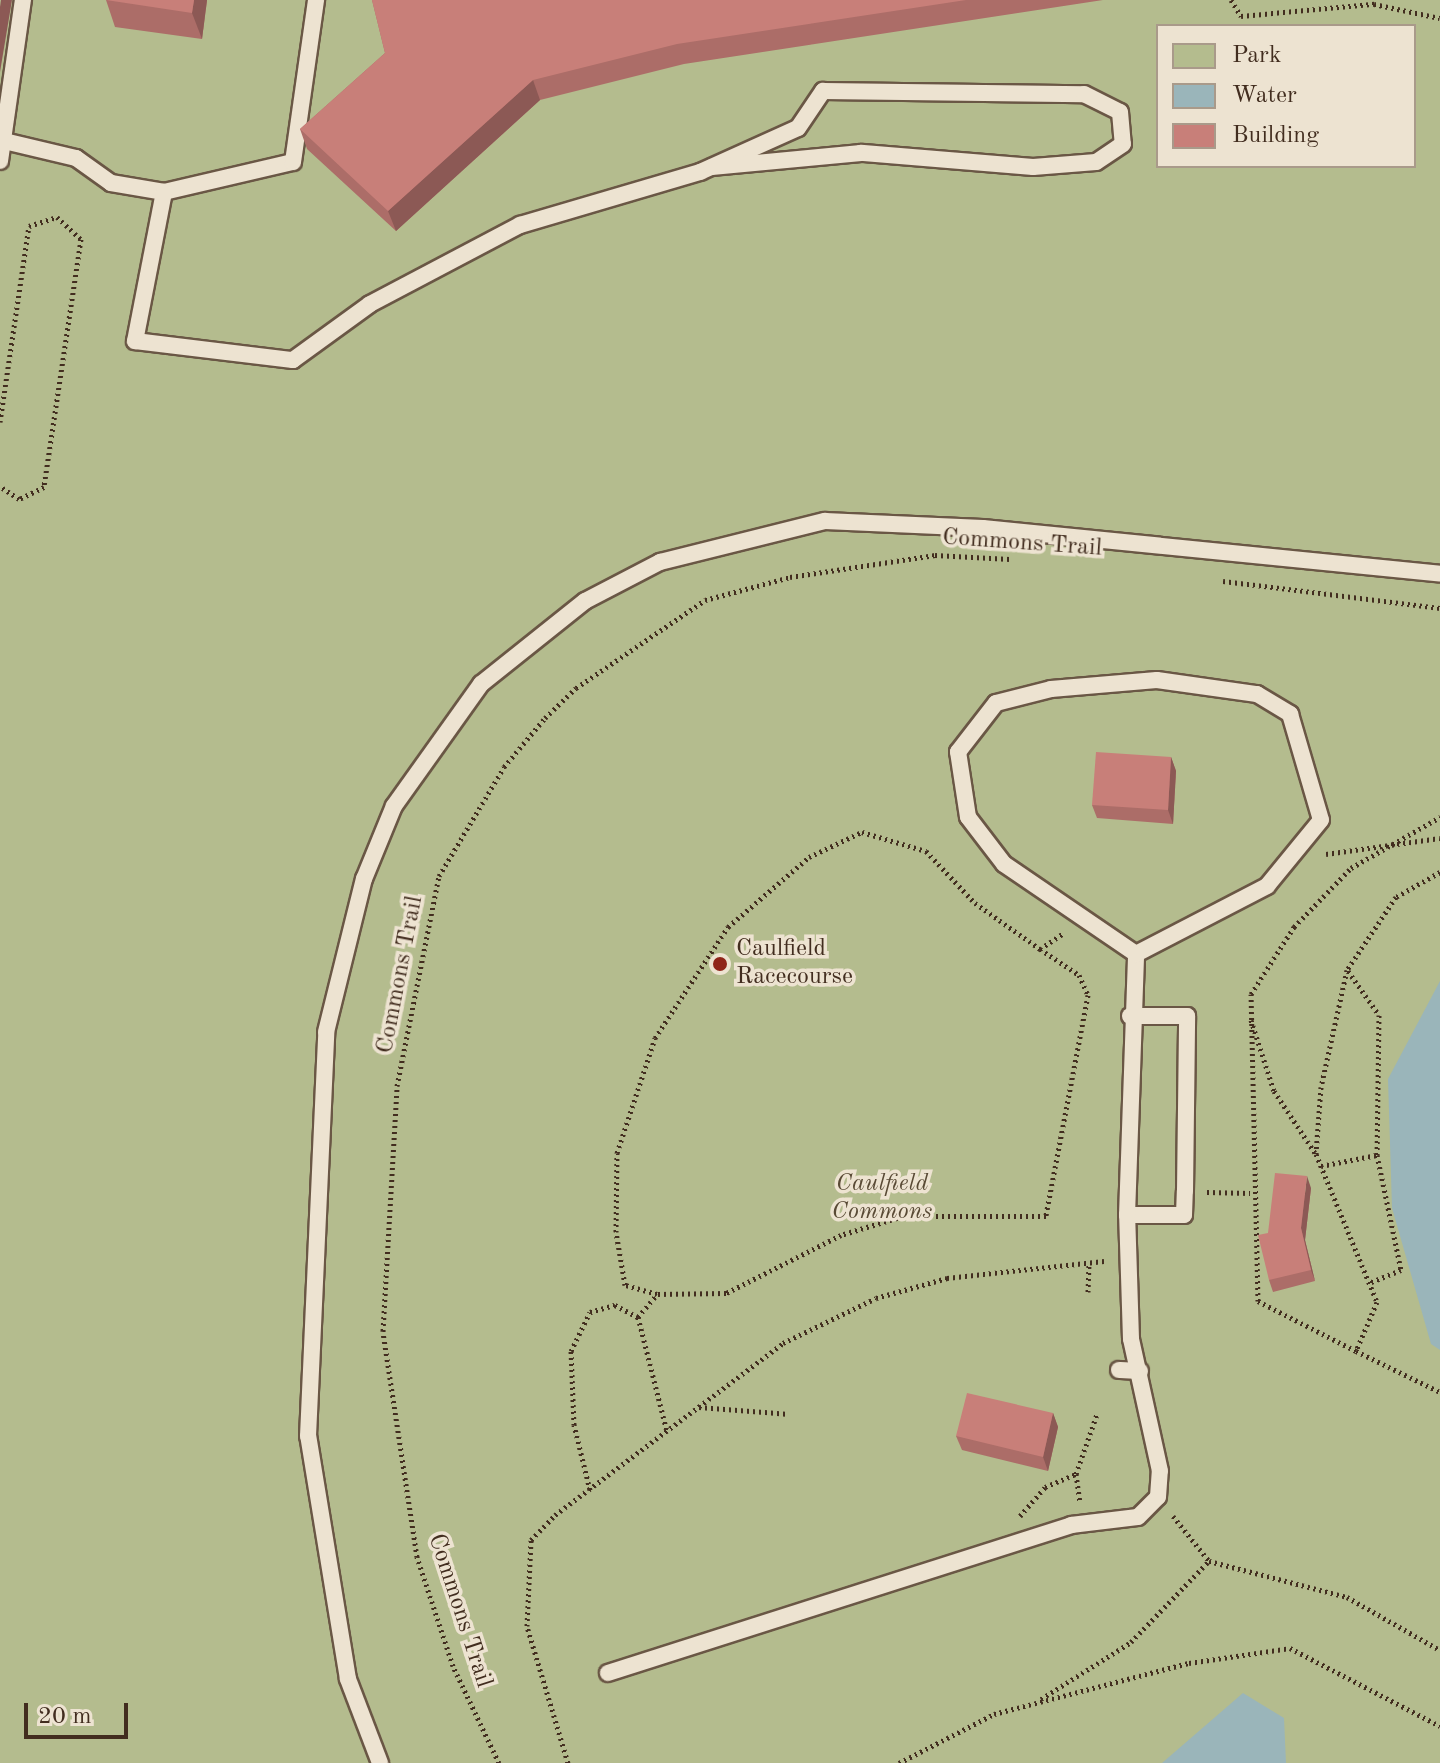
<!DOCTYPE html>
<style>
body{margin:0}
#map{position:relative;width:1440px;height:1763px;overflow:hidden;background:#e3d4b8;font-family:"Old Standard TT",serif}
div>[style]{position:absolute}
.green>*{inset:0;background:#b4bc8e}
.water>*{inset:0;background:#9ab5ba}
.path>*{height:5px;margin-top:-2.5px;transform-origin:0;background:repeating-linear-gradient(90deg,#422d1f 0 2px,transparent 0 6px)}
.roads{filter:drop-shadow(2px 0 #6a5745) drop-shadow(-2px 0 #6a5745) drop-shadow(0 2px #6a5745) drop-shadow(0 -2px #6a5745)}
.service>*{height:16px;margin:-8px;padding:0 8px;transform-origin:8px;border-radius:8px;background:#ede3d1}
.wall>*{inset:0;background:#ac6d68}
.shaded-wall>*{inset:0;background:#8c5955}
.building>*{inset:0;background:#c87f79}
.dots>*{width:22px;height:22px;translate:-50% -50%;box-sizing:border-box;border:4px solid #ede3d1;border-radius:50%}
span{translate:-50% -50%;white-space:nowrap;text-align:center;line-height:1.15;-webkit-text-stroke:7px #ede3d1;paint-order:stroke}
.street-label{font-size:24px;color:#422d1f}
.poi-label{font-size:24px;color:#422d1f}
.left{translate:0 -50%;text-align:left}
.park-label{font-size:24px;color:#594a35;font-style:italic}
.legend{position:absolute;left:1156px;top:24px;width:260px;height:144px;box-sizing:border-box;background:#ede3d1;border:2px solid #a99a8a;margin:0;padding:10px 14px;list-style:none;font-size:24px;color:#422d1f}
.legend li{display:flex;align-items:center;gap:16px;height:40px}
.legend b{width:40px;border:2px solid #a99a8a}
.scale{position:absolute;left:24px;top:1703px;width:104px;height:36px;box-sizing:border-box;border:4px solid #422d1f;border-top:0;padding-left:10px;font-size:24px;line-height:28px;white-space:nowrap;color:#422d1f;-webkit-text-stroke:6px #ede3d1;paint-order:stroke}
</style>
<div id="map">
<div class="green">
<i style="clip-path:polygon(evenodd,0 0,1440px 0,1440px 1763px,0 1763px,0 0,1158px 26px,1414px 26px,1414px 166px,1158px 166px,1158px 26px)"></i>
</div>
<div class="water">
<i style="clip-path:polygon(1440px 981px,1440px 1350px,1431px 1344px,1392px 1208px,1388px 1079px)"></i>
<i style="clip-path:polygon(1243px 1693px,1284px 1718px,1286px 1763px,1162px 1763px)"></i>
</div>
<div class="path">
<i style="left:1231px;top:0;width:19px;rotate:58deg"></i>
<i style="left:1241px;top:16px;width:134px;rotate:-5.2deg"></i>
<i style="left:1374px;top:4px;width:67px;rotate:12deg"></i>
<i style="left:0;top:422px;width:198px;rotate:-81.6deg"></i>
<i style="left:29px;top:226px;width:29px;rotate:-18deg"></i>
<i style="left:57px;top:217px;width:33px;rotate:43deg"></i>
<i style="left:81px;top:239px;width:251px;rotate:98.5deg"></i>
<i style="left:44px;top:487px;width:28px;rotate:154deg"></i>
<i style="left:19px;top:499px;width:23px;rotate:-146deg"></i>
<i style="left:1223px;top:581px;width:219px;rotate:7.1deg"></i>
<i style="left:1326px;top:854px;width:115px;rotate:-8deg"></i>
<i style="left:1440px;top:872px;width:51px;rotate:150.4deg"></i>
<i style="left:1396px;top:897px;width:88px;rotate:123.9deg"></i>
<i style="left:1347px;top:970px;width:120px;rotate:102.5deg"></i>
<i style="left:1321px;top:1087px;width:67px;rotate:94.3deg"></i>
<i style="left:1316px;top:1154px;width:160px;rotate:67.6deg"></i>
<i style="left:1377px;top:1302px;width:53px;rotate:113.2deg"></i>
<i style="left:1356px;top:1351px;width:93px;rotate:26deg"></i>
<i style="left:1040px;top:949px;width:47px;rotate:33.7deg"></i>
<i style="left:1079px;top:975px;width:22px;rotate:66deg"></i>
<i style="left:1088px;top:995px;width:225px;rotate:100.8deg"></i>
<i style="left:1046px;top:1216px;width:143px;rotate:180deg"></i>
<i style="left:903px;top:1216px;width:65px;rotate:163deg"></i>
<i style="left:841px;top:1235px;width:129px;rotate:153.2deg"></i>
<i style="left:726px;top:1293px;width:69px;rotate:179.2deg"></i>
<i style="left:657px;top:1294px;width:33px;rotate:-164deg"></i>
<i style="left:625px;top:1285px;width:54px;rotate:-99.6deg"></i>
<i style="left:616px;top:1232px;width:79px;rotate:-89.3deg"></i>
<i style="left:617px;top:1153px;width:121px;rotate:-71.7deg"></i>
<i style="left:655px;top:1038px;width:133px;rotate:-56.7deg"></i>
<i style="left:728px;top:927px;width:107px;rotate:-40.8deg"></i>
<i style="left:809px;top:857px;width:59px;rotate:-25.3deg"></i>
<i style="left:862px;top:832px;width:67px;rotate:16.5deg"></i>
<i style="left:926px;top:851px;width:71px;rotate:46.7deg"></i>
<i style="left:975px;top:903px;width:80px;rotate:35.3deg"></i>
<i style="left:1040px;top:949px;width:27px;rotate:-34deg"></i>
<i style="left:1348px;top:971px;width:54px;rotate:54.8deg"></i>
<i style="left:1379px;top:1015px;width:140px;rotate:90.8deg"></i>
<i style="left:1377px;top:1155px;width:117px;rotate:78.2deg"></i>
<i style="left:1401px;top:1270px;width:35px;rotate:158deg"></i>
<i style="left:1251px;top:1020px;width:75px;rotate:72.1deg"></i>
<i style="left:1274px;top:1091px;width:74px;rotate:56.5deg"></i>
<i style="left:1321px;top:1166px;width:57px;rotate:-11.1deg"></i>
<i style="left:1207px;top:1192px;width:43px;rotate:1.3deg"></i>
<i style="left:1088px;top:1292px;width:28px;rotate:-88deg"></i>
<i style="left:638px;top:1317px;width:30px;rotate:-50deg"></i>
<i style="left:1356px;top:1351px;width:110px;rotate:-153deg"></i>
<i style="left:1258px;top:1301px;width:307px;rotate:-91.3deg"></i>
<i style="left:1251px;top:994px;width:80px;rotate:-57.3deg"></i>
<i style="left:1294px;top:927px;width:82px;rotate:-46deg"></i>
<i style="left:1351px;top:868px;width:103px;rotate:-29.8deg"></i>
<i style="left:699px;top:1407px;width:90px;rotate:4.4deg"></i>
<i style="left:1076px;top:1474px;width:64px;rotate:-70.7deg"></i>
<i style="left:590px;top:1490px;width:67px;rotate:-103.8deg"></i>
<i style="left:574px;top:1425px;width:74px;rotate:-92.3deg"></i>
<i style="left:571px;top:1351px;width:43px;rotate:-64deg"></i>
<i style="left:590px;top:1312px;width:26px;rotate:-16deg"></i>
<i style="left:615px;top:1305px;width:26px;rotate:28deg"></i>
<i style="left:638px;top:1317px;width:119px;rotate:75.8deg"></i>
<i style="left:1020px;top:1516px;width:38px;rotate:-49deg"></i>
<i style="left:1045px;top:1487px;width:34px;rotate:-23deg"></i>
<i style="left:1076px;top:1474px;width:28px;rotate:82deg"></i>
<i style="left:1173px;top:1516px;width:58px;rotate:51.3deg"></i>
<i style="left:1209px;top:1561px;width:143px;rotate:14.6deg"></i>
<i style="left:1347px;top:1597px;width:107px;rotate:29.7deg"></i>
<i style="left:1041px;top:1699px;width:107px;rotate:-32.3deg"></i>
<i style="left:1131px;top:1642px;width:112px;rotate:-46.1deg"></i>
<i style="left:499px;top:1763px;width:107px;rotate:-115.4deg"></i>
<i style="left:453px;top:1666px;width:115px;rotate:-108.3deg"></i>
<i style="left:417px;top:1557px;width:229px;rotate:-98.6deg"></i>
<i style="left:383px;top:1331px;width:245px;rotate:-86.7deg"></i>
<i style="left:397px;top:1086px;width:214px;rotate:-78.7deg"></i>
<i style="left:439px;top:876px;width:127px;rotate:-59.2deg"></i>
<i style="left:504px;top:767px;width:64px;rotate:-50.1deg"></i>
<i style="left:545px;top:718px;width:43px;rotate:-44.1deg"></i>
<i style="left:576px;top:688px;width:156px;rotate:-34.3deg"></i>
<i style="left:705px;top:600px;width:88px;rotate:-15.1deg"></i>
<i style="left:790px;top:577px;width:147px;rotate:-8.6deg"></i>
<i style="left:935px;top:555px;width:75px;rotate:3.1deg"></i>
<i style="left:568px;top:1763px;width:143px;rotate:-106.7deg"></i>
<i style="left:527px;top:1626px;width:86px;rotate:-87.3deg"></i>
<i style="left:531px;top:1540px;width:35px;rotate:-46deg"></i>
<i style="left:555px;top:1515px;width:286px;rotate:-37deg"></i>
<i style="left:783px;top:1343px;width:103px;rotate:-25.8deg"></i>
<i style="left:876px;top:1298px;width:74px;rotate:-15.7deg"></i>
<i style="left:947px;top:1278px;width:158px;rotate:-6.2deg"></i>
<i style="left:899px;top:1763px;width:107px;rotate:-27.3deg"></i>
<i style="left:994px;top:1714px;width:202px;rotate:-14.7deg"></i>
<i style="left:1189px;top:1663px;width:102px;rotate:-8.4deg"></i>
<i style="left:1290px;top:1648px;width:169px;rotate:27.5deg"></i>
</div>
<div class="roads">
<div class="service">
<i style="left:0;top:140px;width:78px;rotate:13.3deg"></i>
<i style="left:76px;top:158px;width:43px;rotate:35.5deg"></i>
<i style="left:111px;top:183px;width:54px;rotate:9.6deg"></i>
<i style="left:164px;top:192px;width:132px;rotate:-13.1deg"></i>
<i style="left:293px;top:162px;width:164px;rotate:-81.9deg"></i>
<i style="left:0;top:161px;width:163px;rotate:-81.9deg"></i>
<i style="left:164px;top:192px;width:152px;rotate:101deg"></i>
<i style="left:135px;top:341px;width:159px;rotate:6.9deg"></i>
<i style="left:293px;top:360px;width:95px;rotate:-36deg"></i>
<i style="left:370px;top:304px;width:170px;rotate:-27.8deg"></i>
<i style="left:520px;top:225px;width:188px;rotate:-16.4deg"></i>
<i style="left:700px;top:172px;width:107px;rotate:-24.2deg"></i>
<i style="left:798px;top:128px;width:45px;rotate:-56deg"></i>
<i style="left:823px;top:91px;width:261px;rotate:0.7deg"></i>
<i style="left:1084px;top:94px;width:40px;rotate:26.6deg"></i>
<i style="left:1120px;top:112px;width:32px;rotate:85deg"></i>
<i style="left:1123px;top:144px;width:32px;rotate:146deg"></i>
<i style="left:1096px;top:162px;width:63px;rotate:175.5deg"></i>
<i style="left:1033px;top:167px;width:173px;rotate:-175.3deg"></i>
<i style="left:861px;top:153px;width:150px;rotate:174.6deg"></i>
<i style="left:1127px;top:1215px;width:57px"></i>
<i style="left:1184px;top:1215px;width:24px;rotate:-88deg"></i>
<i style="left:1185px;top:1191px;width:175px;rotate:-89.3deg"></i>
<i style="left:1187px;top:1016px;width:57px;rotate:180deg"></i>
<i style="left:1119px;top:1370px;width:21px;rotate:3deg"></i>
<i style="left:608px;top:1673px;width:486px;rotate:-17.7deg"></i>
<i style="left:1071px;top:1525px;width:67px;rotate:-6.8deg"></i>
<i style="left:1138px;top:1517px;width:28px;rotate:-45deg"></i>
<i style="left:1158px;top:1497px;width:26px;rotate:-86deg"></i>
<i style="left:1160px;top:1471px;width:135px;rotate:-102.4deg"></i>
<i style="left:1131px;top:1339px;width:124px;rotate:-91.8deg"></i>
<i style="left:1127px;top:1215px;width:261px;rotate:-88deg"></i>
<i style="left:1136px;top:954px;width:160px;rotate:-145.7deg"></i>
<i style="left:1004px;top:864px;width:59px;rotate:-127.5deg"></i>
<i style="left:968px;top:817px;width:66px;rotate:-98.7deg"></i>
<i style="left:958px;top:752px;width:62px;rotate:-52.2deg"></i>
<i style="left:996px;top:703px;width:57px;rotate:-14.3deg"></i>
<i style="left:1051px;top:689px;width:106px;rotate:-4.9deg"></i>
<i style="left:1157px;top:680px;width:101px;rotate:8deg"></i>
<i style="left:1257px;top:694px;width:39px;rotate:31deg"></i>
<i style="left:1290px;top:714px;width:110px;rotate:73.7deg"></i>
<i style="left:1321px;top:820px;width:85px;rotate:129.3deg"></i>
<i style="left:1267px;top:886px;width:148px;rotate:152.6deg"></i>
<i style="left:380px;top:1763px;width:90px;rotate:-110.9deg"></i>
<i style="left:348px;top:1679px;width:246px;rotate:-99.3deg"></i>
<i style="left:308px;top:1436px;width:404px;rotate:-87.4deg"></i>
<i style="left:326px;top:1032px;width:158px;rotate:-76.1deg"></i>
<i style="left:364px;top:879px;width:79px;rotate:-67.7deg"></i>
<i style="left:394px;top:806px;width:150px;rotate:-54.5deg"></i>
<i style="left:481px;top:684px;width:133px;rotate:-38.6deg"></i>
<i style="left:585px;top:601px;width:85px;rotate:-27.5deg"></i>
<i style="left:660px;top:562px;width:170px;rotate:-14deg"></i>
<i style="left:825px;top:521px;width:158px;rotate:2.5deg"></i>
<i style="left:983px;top:528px;width:459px;rotate:5.7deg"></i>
</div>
</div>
<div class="wall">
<i style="clip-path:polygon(106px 0,207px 0,202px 39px,115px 27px)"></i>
<i style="clip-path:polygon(372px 0,1103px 0,684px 64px,540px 100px,396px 231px,307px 149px,300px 129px,385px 53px)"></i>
<i style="clip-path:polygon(1171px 757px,1176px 771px,1173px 824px,1097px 818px,1092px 805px)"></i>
<i style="clip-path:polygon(1311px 1188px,1305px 1240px,1315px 1281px,1273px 1292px,1269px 1280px,1268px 1233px)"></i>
<i style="clip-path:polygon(1053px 1413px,1058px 1427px,1048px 1471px,962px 1450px,956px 1436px)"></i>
</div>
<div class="shaded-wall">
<i style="clip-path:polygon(1px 0,12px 0,0 72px,0 7px)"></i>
<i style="clip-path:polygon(194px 0,207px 0,202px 39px,192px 13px)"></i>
<i style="clip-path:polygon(533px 80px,540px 100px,396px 231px,388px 211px)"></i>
<i style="clip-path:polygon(1171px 757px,1176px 771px,1173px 824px,1168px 810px)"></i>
<i style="clip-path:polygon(1307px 1176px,1311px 1188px,1305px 1240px,1315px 1281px,1311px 1270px,1301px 1228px)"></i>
<i style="clip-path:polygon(1053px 1413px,1058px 1427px,1048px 1471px,1043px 1457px)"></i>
</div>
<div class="building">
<i style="clip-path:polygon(106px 0,194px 0,192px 13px)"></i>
<i style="clip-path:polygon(372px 0,966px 0,677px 44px,533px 80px,388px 211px,300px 129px,385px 53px)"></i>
<i style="clip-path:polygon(1096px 752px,1171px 757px,1168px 810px,1092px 805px)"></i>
<i style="clip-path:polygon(1275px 1173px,1307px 1176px,1301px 1228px,1311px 1270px,1269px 1280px,1258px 1235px,1268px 1233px)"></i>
<i style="clip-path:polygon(967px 1393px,1053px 1413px,1043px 1457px,956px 1436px)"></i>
</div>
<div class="dots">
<i style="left:720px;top:964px;background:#8f2418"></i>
</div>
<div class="street-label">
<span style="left:1022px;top:544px;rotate:4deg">Commons Trail</span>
<span style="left:401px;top:975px;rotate:-79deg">Commons Trail</span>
<span style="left:459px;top:1611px;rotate:72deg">Commons Trail</span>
</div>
<div class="poi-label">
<span class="left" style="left:736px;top:964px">Caulfield<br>Racecourse</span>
</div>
<div class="park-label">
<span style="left:882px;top:1199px">Caulfield<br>Commons</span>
</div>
<ul class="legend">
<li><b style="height:22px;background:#b4bc8e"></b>Park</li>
<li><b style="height:22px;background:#9ab5ba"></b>Water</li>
<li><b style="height:22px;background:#c87f79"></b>Building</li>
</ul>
<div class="scale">20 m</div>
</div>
